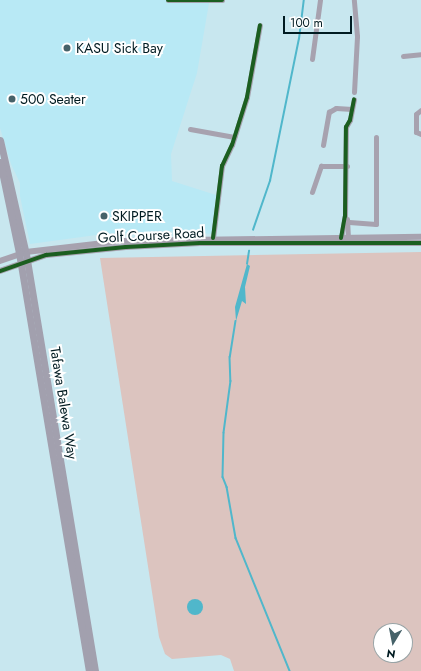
<!DOCTYPE html>
<style>
body{margin:0}
#map{position:relative;width:421px;height:671px;overflow:hidden;background:#c8e7ef;font-family:Jost,sans-serif}
div>[style]{position:absolute}
.built>*{inset:0;background:#b8e9f5}
.green>*{inset:0;background:#dcc4bf}
.water>*{inset:0;background:#50b7cb}
.round{border-radius:50%}
.stream>*{height:1.5px;margin:-0.75px;padding:0 0.75px;transform-origin:0.75px;border-radius:0.75px;background:#50b7cb}
.minor>*{height:5px;margin:-2.5px;padding:0 2.5px;transform-origin:2.5px;border-radius:2.5px;background:#a7a2af}
.tertiary>*{height:6px;margin:-3px;padding:0 3px;transform-origin:3px;border-radius:3px;background:#a7a2af}
.secondary>*{height:7px;margin:-3.5px;padding:0 3.5px;transform-origin:3.5px;border-radius:3.5px;background:#a2a0ae}
.cycleway>*{height:4px;margin:-2px;padding:0 2px;transform-origin:2px;border-radius:2px;background:#1b5e20}
.dots>*{width:11px;height:11px;translate:-50% -50%;box-sizing:border-box;border:2px solid #fff;border-radius:50%}
span{translate:-50% -50%;white-space:nowrap;text-align:center;line-height:1.15;-webkit-text-stroke:4px #fff;paint-order:stroke}
.poi-label{font-size:14px;color:#001b21}
.left{translate:0 -50%;text-align:left}
.street-label{font-size:14px;color:#001b21}
.north{position:absolute;left:373px;top:623px;width:40px;height:40px;box-sizing:border-box;background:#fff;border:1px solid #99a4a6;border-radius:50%;rotate:190deg;font-size:11px;font-weight:700;line-height:16px;text-align:center;color:#001b21}
.north::after{content:'';display:block;margin:auto;width:14px;height:18px;background:#466269;clip-path:polygon(50% 0,100% 100%,50% 72%,0 100%)}
.scale{position:absolute;left:283px;top:16px;width:69px;height:18px;box-sizing:border-box;border:2px solid #001b21;border-top:0;padding-left:5px;font-size:12px;line-height:14px;white-space:nowrap;color:#001b21;-webkit-text-stroke:3px #fff;paint-order:stroke}
</style>
<div id="map">
<div class="built">
<i style="clip-path:polygon(0 0,222px 0,222px 3px,209px 3px,197px 73px,171px 154px,172px 181px,216px 195px,212px 234px,180px 231px,111px 233px,30px 244px,20px 196px,20px 183px,11px 164px,0 128px)"></i>
</div>
<div class="green">
<i style="clip-path:polygon(evenodd,421px 252px,421px 671px,234px 671px,230px 659px,221px 655px,172px 659px,165px 654px,159px 637px,100px 258px,421px 252px,381px 631px,405px 631px,405px 655px,381px 655px,381px 631px)"></i>
</div>
<div class="water">
<i style="clip-path:polygon(247px 264px,250px 266px,245px 287px,246px 304px,242px 301px,236px 321px,235px 307px)"></i>
<i class="round" style="left:187px;top:599px;width:16px;height:16px"></i>
</div>
<div class="stream">
<i style="left:253px;top:230px;width:52px;rotate:-70.9deg"></i>
<i style="left:270px;top:181px;width:145px;rotate:-78.5deg"></i>
<i style="left:299px;top:39px;width:39px;rotate:-83deg"></i>
<i style="left:247px;top:264px;width:13px;rotate:-81deg"></i>
<i style="left:236px;top:321px;width:36px;rotate:99deg"></i>
<i style="left:230px;top:357px;width:24px;rotate:88deg"></i>
<i style="left:231px;top:381px;width:52px;rotate:97.7deg"></i>
<i style="left:224px;top:433px;width:44px;rotate:91.3deg"></i>
<i style="left:223px;top:477px;width:11px;rotate:68deg"></i>
<i style="left:227px;top:487px;width:52px;rotate:80deg"></i>
<i style="left:236px;top:538px;width:144px;rotate:67.9deg"></i>
</div>
<div class="minor">
<i style="left:168px;top:0;width:54px"></i>
<i style="left:403px;top:56px;width:18px;rotate:-6deg"></i>
<i style="left:312px;top:59px;width:60px;rotate:-82.3deg"></i>
<i style="left:354px;top:92px;width:56px;rotate:-86.9deg"></i>
<i style="left:357px;top:36px;width:36px;rotate:-95deg"></i>
<i style="left:421px;top:110px;width:6px;rotate:141deg"></i>
<i style="left:416px;top:114px;width:18px;rotate:90deg"></i>
<i style="left:416px;top:132px;width:5px;rotate:22deg"></i>
<i style="left:190px;top:129px;width:45px;rotate:10.3deg"></i>
<i style="left:323px;top:145px;width:34px;rotate:-80deg"></i>
<i style="left:329px;top:112px;width:8px;rotate:-30deg"></i>
<i style="left:336px;top:108px;width:16px;rotate:4deg"></i>
<i style="left:312px;top:192px;width:28px;rotate:-71deg"></i>
<i style="left:321px;top:166px;width:26px"></i>
<i style="left:347px;top:219px;width:19px;rotate:87deg"></i>
<i style="left:349px;top:222px;width:27px;rotate:4deg"></i>
<i style="left:376px;top:224px;width:87px;rotate:-90deg"></i>
<i style="left:213px;top:238px;width:73px;rotate:-82.9deg"></i>
<i style="left:222px;top:166px;width:23px;rotate:-65deg"></i>
<i style="left:232px;top:145px;width:50px;rotate:-72.6deg"></i>
<i style="left:247px;top:97px;width:73px;rotate:-79.8deg"></i>
<i style="left:341px;top:238px;width:22px;rotate:-80deg"></i>
<i style="left:345px;top:216px;width:89px;rotate:-89.4deg"></i>
<i style="left:346px;top:127px;width:8px;rotate:-60deg"></i>
<i style="left:350px;top:120px;width:21px;rotate:-79deg"></i>
</div>
<div class="tertiary">
<i style="left:0;top:261px;width:28px;rotate:-19deg"></i>
<i style="left:26px;top:252px;width:96px;rotate:-6.6deg"></i>
<i style="left:121px;top:241px;width:300px;rotate:-0.8deg"></i>
<i style="left:0;top:271px;width:49px;rotate:-19.2deg"></i>
<i style="left:46px;top:255px;width:80px;rotate:-5.7deg"></i>
<i style="left:126px;top:247px;width:74px;rotate:-3.1deg"></i>
<i style="left:200px;top:243px;width:221px"></i>
</div>
<div class="secondary">
<i style="left:0;top:140px;width:117px;rotate:77.2deg"></i>
<i style="left:26px;top:254px;width:423px;rotate:80.6deg"></i>
<i style="left:0;top:162px;width:93px;rotate:78.2deg"></i>
<i style="left:19px;top:253px;width:424px;rotate:80.5deg"></i>
</div>
<div class="cycleway">
<i style="left:168px;top:0;width:54px"></i>
<i style="left:213px;top:238px;width:73px;rotate:-82.9deg"></i>
<i style="left:222px;top:166px;width:23px;rotate:-65deg"></i>
<i style="left:232px;top:145px;width:50px;rotate:-72.6deg"></i>
<i style="left:247px;top:97px;width:73px;rotate:-79.8deg"></i>
<i style="left:341px;top:238px;width:22px;rotate:-80deg"></i>
<i style="left:345px;top:216px;width:89px;rotate:-89.4deg"></i>
<i style="left:346px;top:127px;width:8px;rotate:-60deg"></i>
<i style="left:350px;top:120px;width:21px;rotate:-79deg"></i>
<i style="left:0;top:271px;width:49px;rotate:-19.2deg"></i>
<i style="left:46px;top:255px;width:80px;rotate:-5.7deg"></i>
<i style="left:126px;top:247px;width:74px;rotate:-3.1deg"></i>
<i style="left:200px;top:243px;width:221px"></i>
</div>
<div class="dots">
<i style="left:67px;top:48px;background:#466269"></i>
<i style="left:12px;top:99px;background:#466269"></i>
<i style="left:104px;top:216px;background:#466269"></i>
</div>
<div class="poi-label">
<span class="left" style="left:76px;top:48px">KASU Sick Bay</span>
<span class="left" style="left:20px;top:99px">500 Seater</span>
<span class="left" style="left:112px;top:216px">SKIPPER</span>
</div>
<div class="street-label">
<span style="left:151px;top:235px;rotate:-3deg">Golf Course Road</span>
<span style="left:64px;top:403px;rotate:81deg">Tafawa Balewa Way</span>
</div>
<div class="north">N</div>
<div class="scale">100 m</div>
</div>
